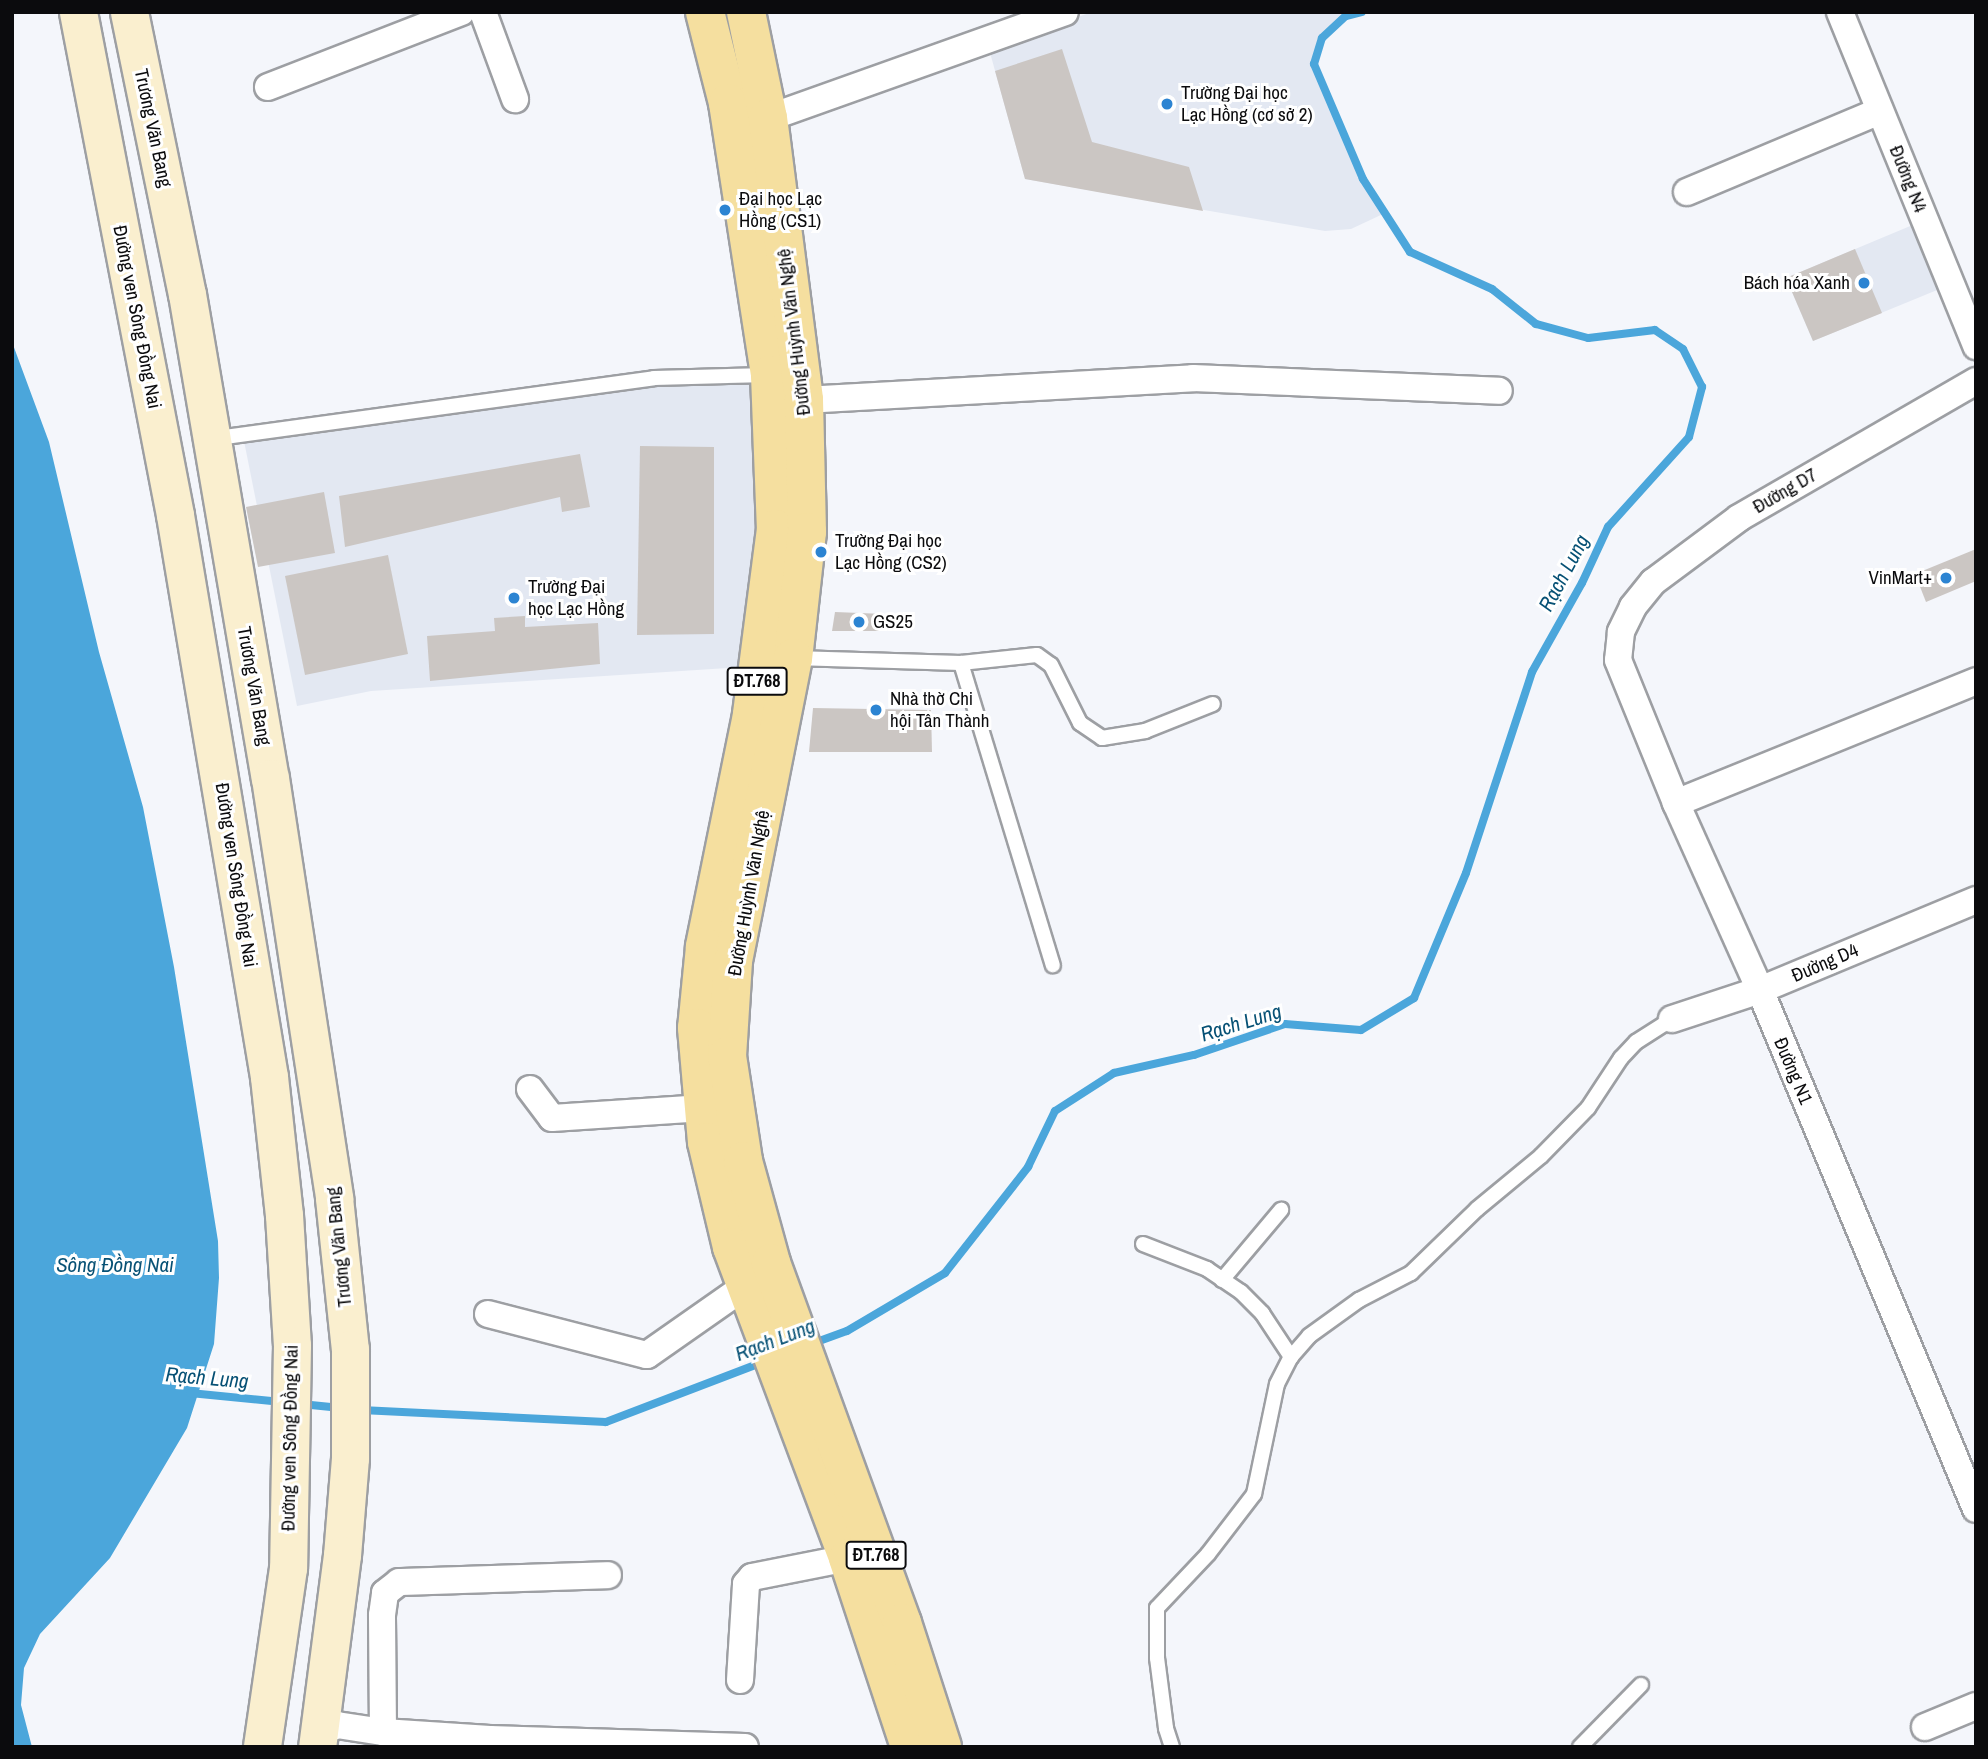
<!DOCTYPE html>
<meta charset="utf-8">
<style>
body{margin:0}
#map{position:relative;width:1988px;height:1759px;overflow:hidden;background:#f4f6fb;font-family:"Archivo Narrow",sans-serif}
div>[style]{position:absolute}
.built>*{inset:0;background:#e3e8f2}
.water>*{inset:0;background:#4ba6db}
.stream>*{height:8px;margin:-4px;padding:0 4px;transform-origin:4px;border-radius:4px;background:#4ba6db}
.building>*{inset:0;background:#cbc6c3}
.roads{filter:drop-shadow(2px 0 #9d9fa3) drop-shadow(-2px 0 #9d9fa3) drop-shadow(0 2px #9d9fa3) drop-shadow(0 -2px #9d9fa3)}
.lane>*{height:14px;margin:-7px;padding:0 7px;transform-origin:7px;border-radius:7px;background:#fff}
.street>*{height:26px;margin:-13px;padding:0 13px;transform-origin:13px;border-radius:13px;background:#fff}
.secondary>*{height:37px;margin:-18.5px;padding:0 18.5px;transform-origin:18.5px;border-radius:18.5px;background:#faefcf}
.primary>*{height:38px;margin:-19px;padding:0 19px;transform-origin:19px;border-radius:19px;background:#f5df9f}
.dots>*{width:19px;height:19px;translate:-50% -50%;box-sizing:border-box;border:4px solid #fff;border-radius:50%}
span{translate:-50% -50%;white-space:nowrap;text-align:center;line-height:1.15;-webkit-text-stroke:6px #fff;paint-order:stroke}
.shield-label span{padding:2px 5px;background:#fff;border:2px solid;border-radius:5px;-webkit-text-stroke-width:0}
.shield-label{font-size:18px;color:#0b0b0d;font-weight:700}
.poi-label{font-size:19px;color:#0b0b0d}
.left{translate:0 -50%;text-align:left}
.right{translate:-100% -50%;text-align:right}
.street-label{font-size:19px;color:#0b0b0d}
.water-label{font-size:21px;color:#075175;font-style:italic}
.frame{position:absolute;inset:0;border:14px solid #0b0b0d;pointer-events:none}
</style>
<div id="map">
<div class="built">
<i style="clip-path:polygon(1092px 12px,1366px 12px,1346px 16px,1322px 38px,1314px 64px,1362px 179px,1383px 214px,1351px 229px,1325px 231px,1025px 179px,989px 49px)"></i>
<i style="clip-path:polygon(1915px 224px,1942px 288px,1813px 341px,1786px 278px)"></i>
<i style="clip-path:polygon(755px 382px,761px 529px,743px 667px,371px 691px,297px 706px,244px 441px,656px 384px)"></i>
</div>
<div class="water">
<i style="clip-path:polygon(12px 342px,49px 442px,99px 652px,143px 807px,174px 967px,218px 1241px,219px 1278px,214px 1344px,187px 1428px,110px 1558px,40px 1634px,24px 1668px,21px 1705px,32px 1747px,12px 1747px)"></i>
</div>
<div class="stream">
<i style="left:811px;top:1344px;width:38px;rotate:-20deg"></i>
<i style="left:847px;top:1331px;width:114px;rotate:-30.6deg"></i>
<i style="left:945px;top:1273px;width:135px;rotate:-51.9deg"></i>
<i style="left:1028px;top:1167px;width:62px;rotate:-64.3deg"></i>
<i style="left:1055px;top:1111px;width:70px;rotate:-32.8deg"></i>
<i style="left:1114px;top:1073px;width:82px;rotate:-12.7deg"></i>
<i style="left:1194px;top:1055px;width:96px;rotate:-18.8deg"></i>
<i style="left:1285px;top:1024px;width:76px;rotate:4.5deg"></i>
<i style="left:1361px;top:1030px;width:62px;rotate:-31.1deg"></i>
<i style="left:1414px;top:998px;width:135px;rotate:-67.4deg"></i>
<i style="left:1466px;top:873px;width:212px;rotate:-71.8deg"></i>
<i style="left:1532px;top:672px;width:102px;rotate:-60.7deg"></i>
<i style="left:1582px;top:583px;width:62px;rotate:-65.1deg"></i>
<i style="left:1608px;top:527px;width:121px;rotate:-48deg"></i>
<i style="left:1689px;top:437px;width:52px;rotate:-75.4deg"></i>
<i style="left:1702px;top:387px;width:42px;rotate:-116.6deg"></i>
<i style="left:1683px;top:349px;width:34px;rotate:-146deg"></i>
<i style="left:1655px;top:330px;width:67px;rotate:173.2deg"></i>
<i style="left:1588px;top:338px;width:54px;rotate:-164.9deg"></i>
<i style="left:1536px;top:324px;width:56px;rotate:-141.5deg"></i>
<i style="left:1492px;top:289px;width:90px;rotate:-155.7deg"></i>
<i style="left:1410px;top:252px;width:87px;rotate:-122.8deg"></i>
<i style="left:1363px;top:179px;width:125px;rotate:-113.1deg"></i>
<i style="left:1314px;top:64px;width:27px;rotate:-73deg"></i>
<i style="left:1322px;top:38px;width:33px;rotate:-43deg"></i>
<i style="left:1346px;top:16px;width:16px;rotate:-14deg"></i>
<i style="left:190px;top:1393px;width:92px;rotate:5.6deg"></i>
<i style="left:301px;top:1404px;width:40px;rotate:5.7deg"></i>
<i style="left:361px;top:1410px;width:245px;rotate:2.8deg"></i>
<i style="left:606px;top:1422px;width:168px;rotate:-20.9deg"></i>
</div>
<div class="building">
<i style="clip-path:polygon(1062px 49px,1092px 142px,1189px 167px,1203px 211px,1025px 179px,995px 71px)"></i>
<i style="clip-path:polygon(1855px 249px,1882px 313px,1813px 341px,1786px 278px)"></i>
<i style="clip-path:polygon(640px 446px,714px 447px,714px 634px,637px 635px)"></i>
<i style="clip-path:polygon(580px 454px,590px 507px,562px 512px,560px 497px,345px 547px,339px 496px)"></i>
<i style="clip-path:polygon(324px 492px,335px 553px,258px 567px,246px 507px)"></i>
<i style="clip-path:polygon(1976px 549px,1976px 581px,1926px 602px,1915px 574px)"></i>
<i style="clip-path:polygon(388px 555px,408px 654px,305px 675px,285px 576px)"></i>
<i style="clip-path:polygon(835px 612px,884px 614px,884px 631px,832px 631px)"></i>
<i style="clip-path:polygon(525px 616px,525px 627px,598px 623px,600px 664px,430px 681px,427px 636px,495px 631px,494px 618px)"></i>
<i style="clip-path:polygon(813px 708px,931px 710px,932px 752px,809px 752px)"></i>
</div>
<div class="roads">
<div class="lane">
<i style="left:225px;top:437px;width:433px;rotate:-7.8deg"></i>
<i style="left:654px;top:378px;width:115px;rotate:-1.5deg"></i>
<i style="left:794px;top:658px;width:167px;rotate:1.7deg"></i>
<i style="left:961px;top:663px;width:76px;rotate:-6deg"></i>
<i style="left:1037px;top:655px;width:17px;rotate:36deg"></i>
<i style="left:1051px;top:665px;width:65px;rotate:63.4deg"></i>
<i style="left:1080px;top:723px;width:27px;rotate:34deg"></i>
<i style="left:1102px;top:738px;width:44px;rotate:-9.2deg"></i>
<i style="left:1145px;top:731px;width:73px;rotate:-21.7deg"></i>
<i style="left:961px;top:663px;width:316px;rotate:73.1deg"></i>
<i style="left:1143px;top:1244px;width:69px;rotate:21.3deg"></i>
<i style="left:1207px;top:1269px;width:41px;rotate:34.1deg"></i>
<i style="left:1241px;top:1292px;width:30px;rotate:45deg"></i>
<i style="left:1262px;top:1313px;width:53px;rotate:56.6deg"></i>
<i style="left:1222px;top:1280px;width:92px;rotate:-49.9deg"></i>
<i style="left:1172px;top:1747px;width:20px;rotate:-108deg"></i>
<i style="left:1166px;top:1728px;width:71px;rotate:-97.3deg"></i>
<i style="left:1157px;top:1658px;width:50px;rotate:-90deg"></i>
<i style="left:1157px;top:1608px;width:74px;rotate:-46.6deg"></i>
<i style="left:1208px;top:1554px;width:76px;rotate:-52.5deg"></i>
<i style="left:1254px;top:1494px;width:112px;rotate:-78.2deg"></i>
<i style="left:1277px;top:1384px;width:30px;rotate:-63deg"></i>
<i style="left:1291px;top:1357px;width:28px;rotate:-49deg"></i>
<i style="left:1309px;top:1336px;width:62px;rotate:-35.8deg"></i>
<i style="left:1359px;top:1300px;width:59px;rotate:-27.4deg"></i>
<i style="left:1411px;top:1273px;width:92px;rotate:-44.1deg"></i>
<i style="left:1477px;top:1209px;width:83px;rotate:-39.6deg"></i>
<i style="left:1541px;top:1156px;width:67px;rotate:-45.6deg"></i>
<i style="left:1588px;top:1108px;width:60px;rotate:-56.6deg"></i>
<i style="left:1621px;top:1058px;width:22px;rotate:-47deg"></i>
<i style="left:1636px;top:1042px;width:43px;rotate:-32.6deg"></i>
<i style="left:1580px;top:1747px;width:87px;rotate:-45.5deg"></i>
</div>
<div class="street">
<i style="left:483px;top:12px;width:93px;rotate:69.8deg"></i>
<i style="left:1840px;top:12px;width:361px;rotate:67.8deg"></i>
<i style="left:268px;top:87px;width:207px;rotate:-21.2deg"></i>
<i style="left:768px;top:118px;width:315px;rotate:-19.6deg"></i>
<i style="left:1687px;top:192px;width:209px;rotate:-22.8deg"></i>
<i style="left:1976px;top:381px;width:274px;rotate:150deg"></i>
<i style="left:1739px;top:518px;width:107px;rotate:143.3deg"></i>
<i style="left:1653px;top:582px;width:32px;rotate:129deg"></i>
<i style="left:1633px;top:607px;width:28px;rotate:116deg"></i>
<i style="left:1621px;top:632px;width:28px;rotate:96deg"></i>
<i style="left:1618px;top:660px;width:154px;rotate:67.9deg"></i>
<i style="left:1676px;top:803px;width:205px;rotate:65.8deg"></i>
<i style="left:1760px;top:990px;width:562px;rotate:67.4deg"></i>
<i style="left:804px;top:400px;width:390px;rotate:-3.2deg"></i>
<i style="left:1193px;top:378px;width:306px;rotate:2.4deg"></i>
<i style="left:1676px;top:803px;width:324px;rotate:-22.1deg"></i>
<i style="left:1672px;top:1019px;width:93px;rotate:-18.2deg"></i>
<i style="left:1760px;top:990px;width:234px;rotate:-22.6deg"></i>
<i style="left:530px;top:1089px;width:36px;rotate:53deg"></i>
<i style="left:552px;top:1118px;width:152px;rotate:-3.8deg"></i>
<i style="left:488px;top:1314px;width:164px;rotate:14.5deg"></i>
<i style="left:647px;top:1355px;width:122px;rotate:-35deg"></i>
<i style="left:740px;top:1680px;width:96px;rotate:-86.4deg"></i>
<i style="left:746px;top:1584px;width:9px;rotate:-49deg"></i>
<i style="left:752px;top:1577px;width:98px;rotate:-11.2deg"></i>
<i style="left:1925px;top:1727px;width:55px;rotate:-22.4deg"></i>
<i style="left:383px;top:1732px;width:117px;rotate:-90.5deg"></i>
<i style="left:382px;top:1615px;width:22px;rotate:-82deg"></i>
<i style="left:385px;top:1593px;width:18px;rotate:-38deg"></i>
<i style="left:399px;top:1582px;width:209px;rotate:-1.9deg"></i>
<i style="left:318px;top:1747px;width:14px;rotate:-82deg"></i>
<i style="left:320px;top:1733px;width:19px;rotate:-25deg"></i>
<i style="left:337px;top:1725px;width:47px;rotate:8.7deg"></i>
<i style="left:383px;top:1732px;width:107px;rotate:3.7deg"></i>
<i style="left:490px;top:1739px;width:255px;rotate:1.8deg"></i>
</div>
<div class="secondary">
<i style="left:78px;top:12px;width:512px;rotate:79.08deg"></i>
<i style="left:175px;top:515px;width:570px;rotate:80.5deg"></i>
<i style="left:269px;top:1077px;width:139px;rotate:83.8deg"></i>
<i style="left:284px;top:1215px;width:130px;rotate:86.5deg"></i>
<i style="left:292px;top:1345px;width:223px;rotate:91deg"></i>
<i style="left:288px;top:1568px;width:181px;rotate:98.3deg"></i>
<i style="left:129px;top:12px;width:288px;rotate:78.4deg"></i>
<i style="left:187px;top:294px;width:491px;rotate:80.3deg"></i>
<i style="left:270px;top:778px;width:425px;rotate:81.3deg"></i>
<i style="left:334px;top:1198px;width:152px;rotate:84deg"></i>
<i style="left:350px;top:1349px;width:109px;rotate:90deg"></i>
<i style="left:350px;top:1458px;width:97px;rotate:94.7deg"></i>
<i style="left:342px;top:1555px;width:194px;rotate:97.4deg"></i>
</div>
<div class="primary">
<i style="left:705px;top:12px;width:94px;rotate:75.8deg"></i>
<i style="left:728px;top:103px;width:275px;rotate:81.2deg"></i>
<i style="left:770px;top:375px;width:154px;rotate:87.8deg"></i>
<i style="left:776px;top:529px;width:188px;rotate:97.4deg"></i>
<i style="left:752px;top:715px;width:237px;rotate:101.5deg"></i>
<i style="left:705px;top:947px;width:81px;rotate:95.6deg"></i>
<i style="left:697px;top:1028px;width:114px;rotate:85deg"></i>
<i style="left:707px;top:1142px;width:108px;rotate:76.6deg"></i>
<i style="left:732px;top:1247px;width:332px;rotate:69.5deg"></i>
<i style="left:848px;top:1558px;width:199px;rotate:71.8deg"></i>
<i style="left:746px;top:12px;width:108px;rotate:78.3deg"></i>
<i style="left:768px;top:118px;width:284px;rotate:82.7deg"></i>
<i style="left:804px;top:400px;width:132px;rotate:88.7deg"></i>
<i style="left:807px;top:532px;width:127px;rotate:96.3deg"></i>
<i style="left:793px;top:658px;width:309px;rotate:101.2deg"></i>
<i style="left:733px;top:961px;width:95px;rotate:93.6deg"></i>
<i style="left:727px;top:1056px;width:106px;rotate:81.3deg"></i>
<i style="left:743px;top:1161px;width:106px;rotate:74.6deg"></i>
<i style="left:771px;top:1263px;width:383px;rotate:70deg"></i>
<i style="left:902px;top:1623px;width:130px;rotate:72.1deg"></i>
</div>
</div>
<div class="dots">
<i style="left:1167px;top:104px;background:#2c84d2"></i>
<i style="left:725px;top:210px;background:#2c84d2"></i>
<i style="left:1864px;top:283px;background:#2c84d2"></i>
<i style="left:821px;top:552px;background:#2c84d2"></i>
<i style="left:1946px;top:578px;background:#2c84d2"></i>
<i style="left:514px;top:598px;background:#2c84d2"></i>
<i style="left:859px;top:622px;background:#2c84d2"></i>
<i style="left:876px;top:710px;background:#2c84d2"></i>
</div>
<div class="shield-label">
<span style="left:757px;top:681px">ĐT.768</span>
<span style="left:876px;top:1555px">ĐT.768</span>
</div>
<div class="poi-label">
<span class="left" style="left:1181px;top:104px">Trường Đại học<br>Lạc Hồng (cơ sở 2)</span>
<span class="left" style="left:739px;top:210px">Đại học Lạc<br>Hồng (CS1)</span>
<span class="right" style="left:1850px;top:283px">Bách hóa Xanh</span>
<span class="left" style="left:835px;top:552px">Trường Đại học<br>Lạc Hồng (CS2)</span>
<span class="right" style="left:1932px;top:578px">VinMart+</span>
<span class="left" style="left:528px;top:598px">Trường Đại<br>học Lạc Hồng</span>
<span class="left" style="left:873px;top:622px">GS25</span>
<span class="left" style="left:890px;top:710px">Nhà thờ Chi<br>hội Tân Thành</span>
</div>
<div class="street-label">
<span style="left:153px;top:128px;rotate:78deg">Trương Văn Bang</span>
<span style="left:1908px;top:179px;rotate:68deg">Đường N4</span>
<span style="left:137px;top:317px;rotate:79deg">Đường ven Sông Đồng Nai</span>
<span style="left:794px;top:332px;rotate:-97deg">Đường Huỳnh Văn Nghệ</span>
<span style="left:1785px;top:491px;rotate:-30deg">Đường D7</span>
<span style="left:254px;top:686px;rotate:80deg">Trương Văn Bang</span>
<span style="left:236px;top:875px;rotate:81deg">Đường ven Sông Đồng Nai</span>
<span style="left:749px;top:893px;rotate:-80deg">Đường Huỳnh Văn Nghệ</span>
<span style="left:1825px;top:963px;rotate:-23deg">Đường D4</span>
<span style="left:1793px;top:1071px;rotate:67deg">Đường N1</span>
<span style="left:339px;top:1247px;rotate:-96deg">Trương Văn Bang</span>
<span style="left:290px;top:1438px;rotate:-89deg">Đường ven Sông Đồng Nai</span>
</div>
<div class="water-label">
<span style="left:1564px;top:573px;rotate:-62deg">Rạch Lung</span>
<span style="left:1241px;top:1023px;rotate:-17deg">Rạch Lung</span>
<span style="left:115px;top:1265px">Sông Đồng Nai</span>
<span style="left:775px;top:1340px;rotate:-21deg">Rạch Lung</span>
<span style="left:207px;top:1378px;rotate:5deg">Rạch Lung</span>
</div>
<div class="frame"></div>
</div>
